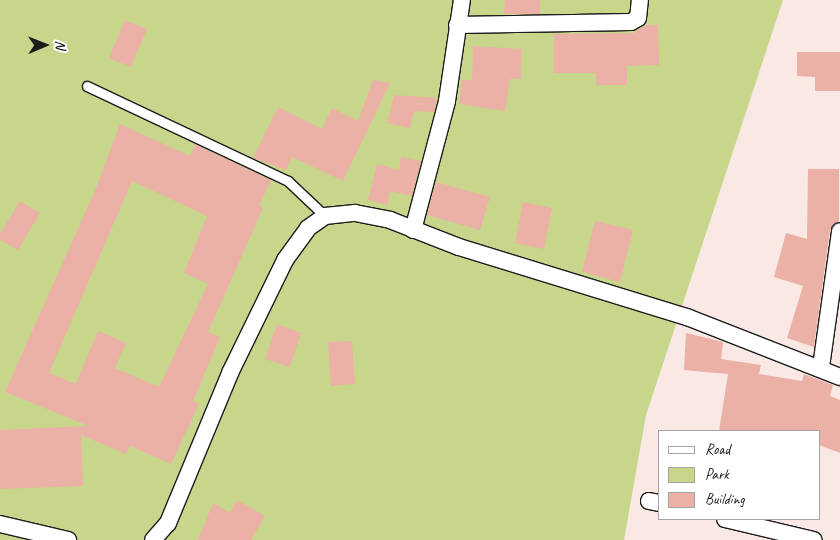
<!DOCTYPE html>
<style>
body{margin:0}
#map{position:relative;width:840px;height:540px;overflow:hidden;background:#f9e8e4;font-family:Caveat,sans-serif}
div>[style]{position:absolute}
.green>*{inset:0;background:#c7d68a}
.building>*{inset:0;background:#ebb1a6}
.roads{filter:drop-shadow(1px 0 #1c1c1c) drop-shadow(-1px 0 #1c1c1c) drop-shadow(0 1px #1c1c1c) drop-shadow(0 -1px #1c1c1c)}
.service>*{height:9px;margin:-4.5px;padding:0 4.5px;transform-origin:4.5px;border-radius:4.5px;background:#fff}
.minor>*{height:16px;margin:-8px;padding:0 8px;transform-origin:8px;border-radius:8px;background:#fff}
span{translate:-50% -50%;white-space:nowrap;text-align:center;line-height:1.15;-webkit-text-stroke:4px #fff;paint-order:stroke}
.legend{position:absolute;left:658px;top:430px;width:162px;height:90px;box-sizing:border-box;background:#fff;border:1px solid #a4a4a4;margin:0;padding:6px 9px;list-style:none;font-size:15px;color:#1c1c1c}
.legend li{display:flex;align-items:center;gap:10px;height:25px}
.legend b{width:25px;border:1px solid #a4a4a4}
.north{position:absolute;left:20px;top:20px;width:50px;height:50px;-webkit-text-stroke:4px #fff;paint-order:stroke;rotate:89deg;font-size:14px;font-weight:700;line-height:20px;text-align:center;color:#1c1c1c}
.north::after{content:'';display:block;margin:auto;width:18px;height:22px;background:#1c1c1c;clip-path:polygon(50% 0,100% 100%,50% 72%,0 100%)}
</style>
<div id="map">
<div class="green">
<i style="clip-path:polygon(0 0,783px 0,646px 415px,624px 540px,0 540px)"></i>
</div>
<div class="building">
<i style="clip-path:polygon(505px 0,540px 0,540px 14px,504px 14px)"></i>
<i style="clip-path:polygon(125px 20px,147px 29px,131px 67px,109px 58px)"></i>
<i style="clip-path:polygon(645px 25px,658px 25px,659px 65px,627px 66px,627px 85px,596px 85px,596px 73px,554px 73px,554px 34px,634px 33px)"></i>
<i style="clip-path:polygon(473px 46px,522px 49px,521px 79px,510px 79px,505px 111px,459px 104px,462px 79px,472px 81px)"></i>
<i style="clip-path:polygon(797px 52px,840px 52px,840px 91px,815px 91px,815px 77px,797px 76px)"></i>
<i style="clip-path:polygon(373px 80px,390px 83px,343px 181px,292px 157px,286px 170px,253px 158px,278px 107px,322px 129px,332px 108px,358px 121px)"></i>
<i style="clip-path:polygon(394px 95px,437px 98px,434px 112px,414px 111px,410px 128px,387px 123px)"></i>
<i style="clip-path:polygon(evenodd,120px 124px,190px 156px,195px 144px,271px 180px,259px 206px,263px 208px,208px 332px,220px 337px,193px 401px,199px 404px,171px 464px,130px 446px,126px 454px,81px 435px,83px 486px,0 489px,0 430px,89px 426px,5px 392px,97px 186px,120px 124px,132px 181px,207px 216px,184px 273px,208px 284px,159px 387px,115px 368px,126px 343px,98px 331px,76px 384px,49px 373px,132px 181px)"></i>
<i style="clip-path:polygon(401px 157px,421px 161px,412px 196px,390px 191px,387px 205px,368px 200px,377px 164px,399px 170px)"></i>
<i style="clip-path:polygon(808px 169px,839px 169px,839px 221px,830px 230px,814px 347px,787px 338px,803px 286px,774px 277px,786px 233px,807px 239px)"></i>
<i style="clip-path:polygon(436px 182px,490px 197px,480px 230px,427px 215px)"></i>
<i style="clip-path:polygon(20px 201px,40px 213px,18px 250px,0 240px,0 234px)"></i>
<i style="clip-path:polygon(523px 202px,552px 208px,544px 249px,515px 243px)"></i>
<i style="clip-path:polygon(595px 221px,633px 230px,620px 282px,582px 272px)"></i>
<i style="clip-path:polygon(277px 324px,301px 333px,290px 367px,265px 359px)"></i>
<i style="clip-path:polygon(686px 333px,723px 342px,721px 359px,761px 365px,759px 374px,802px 381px,804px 374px,833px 385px,830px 396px,840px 400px,840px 453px,819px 445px,819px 431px,719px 431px,728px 374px,684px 370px)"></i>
<i style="clip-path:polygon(352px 341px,355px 384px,331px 386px,328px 342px)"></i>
<i style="clip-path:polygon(237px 500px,265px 516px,251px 540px,198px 540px,213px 503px,230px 513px)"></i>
</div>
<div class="roads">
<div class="service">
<i style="left:87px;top:86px;width:222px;rotate:25.3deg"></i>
<i style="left:288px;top:181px;width:51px;rotate:43.4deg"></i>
</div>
<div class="minor">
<i style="left:457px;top:25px;width:174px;rotate:-1deg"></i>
<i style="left:631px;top:22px;width:8px;rotate:-30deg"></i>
<i style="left:638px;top:18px;width:18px;rotate:-84deg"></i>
<i style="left:413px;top:230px;width:133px;rotate:-75.2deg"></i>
<i style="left:447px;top:101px;width:102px;rotate:-81.6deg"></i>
<i style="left:821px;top:367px;width:137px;rotate:-82deg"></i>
<i style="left:649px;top:501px;width:10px;rotate:11deg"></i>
<i style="left:725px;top:519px;width:91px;rotate:13.3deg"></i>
<i style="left:0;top:524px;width:70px;rotate:13.2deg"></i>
<i style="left:153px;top:540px;width:23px;rotate:-49deg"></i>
<i style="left:168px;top:523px;width:162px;rotate:-67.5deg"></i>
<i style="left:230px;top:373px;width:126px;rotate:-64deg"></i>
<i style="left:285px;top:260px;width:39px;rotate:-54deg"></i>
<i style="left:308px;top:228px;width:21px;rotate:-35deg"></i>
<i style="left:325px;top:216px;width:30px;rotate:-6deg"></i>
<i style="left:355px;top:213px;width:36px;rotate:11deg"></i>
<i style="left:390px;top:220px;width:74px;rotate:21.4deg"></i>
<i style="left:459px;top:247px;width:239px;rotate:17.1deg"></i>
<i style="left:687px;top:317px;width:164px;rotate:21.4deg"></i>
</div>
</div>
<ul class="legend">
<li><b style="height:6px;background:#fff"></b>Road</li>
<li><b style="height:14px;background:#c7d68a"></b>Park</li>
<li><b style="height:14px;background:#ebb1a6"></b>Building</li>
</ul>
<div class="north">N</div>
</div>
